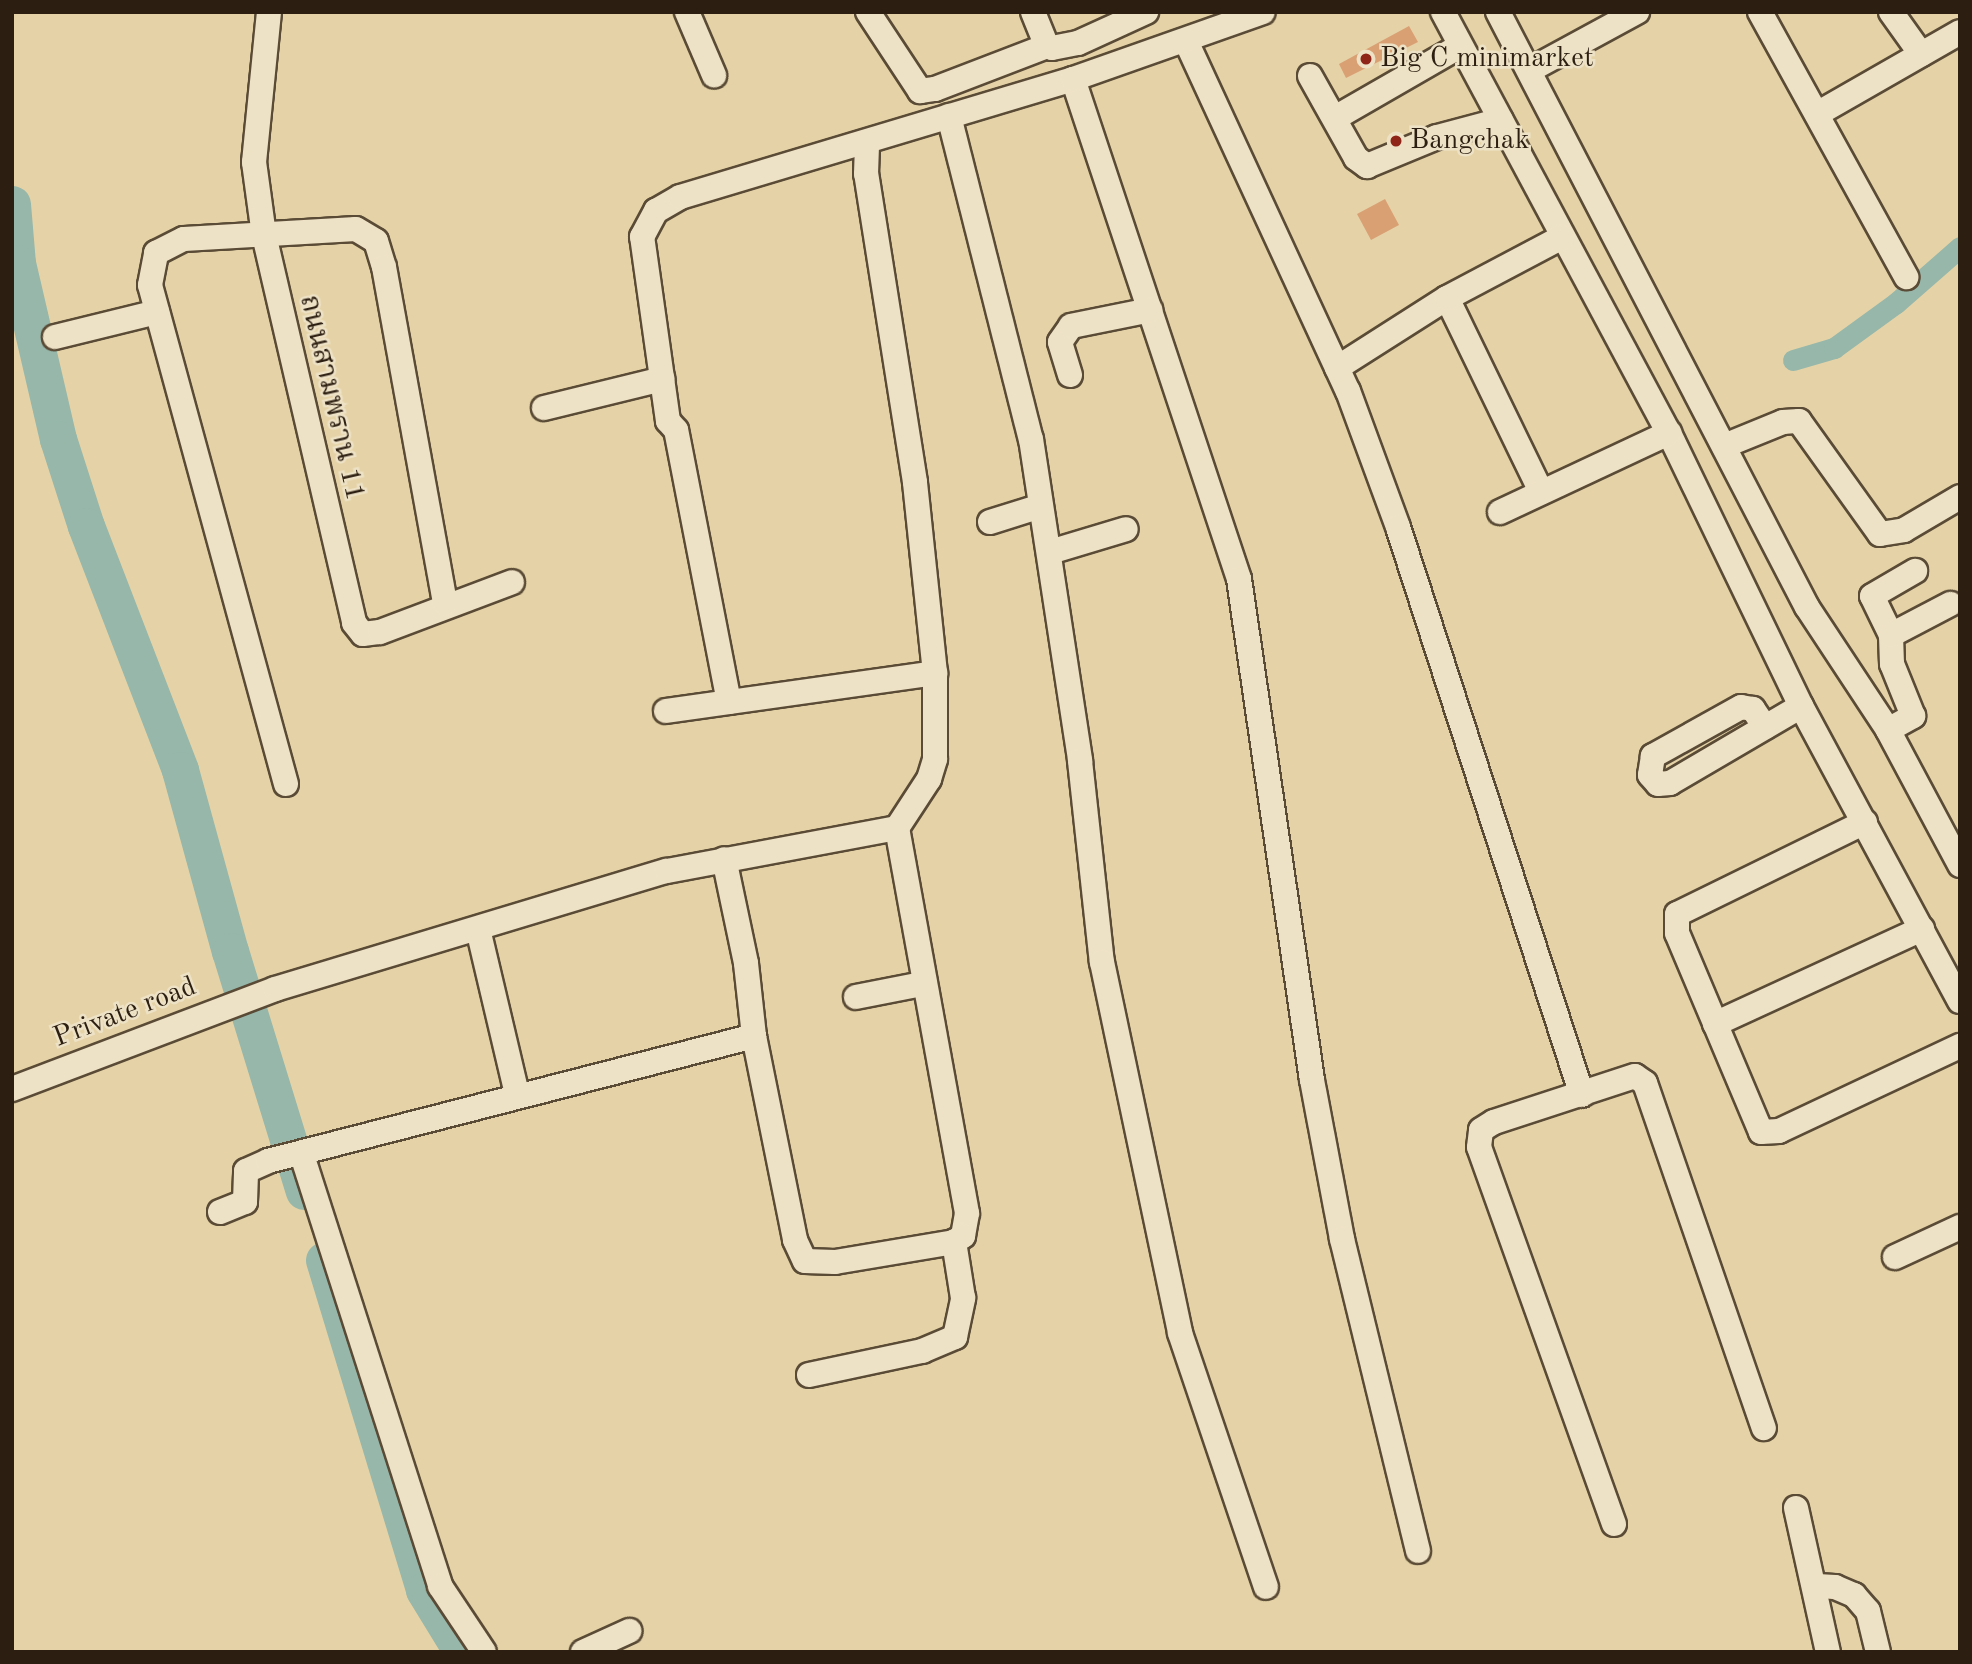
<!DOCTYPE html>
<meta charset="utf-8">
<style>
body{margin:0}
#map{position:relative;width:1972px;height:1664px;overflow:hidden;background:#e5d3a7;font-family:"Old Standard TT","Noto Serif Thai",serif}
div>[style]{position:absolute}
.canal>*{height:21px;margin:-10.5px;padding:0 10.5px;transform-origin:10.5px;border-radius:10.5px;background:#96b7aa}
.river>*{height:37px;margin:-18.5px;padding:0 18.5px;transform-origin:18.5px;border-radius:18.5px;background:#96b7aa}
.building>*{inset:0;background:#d9a074}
.roads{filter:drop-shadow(2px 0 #5a4b36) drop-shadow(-2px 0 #5a4b36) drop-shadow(0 2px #5a4b36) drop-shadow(0 -2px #5a4b36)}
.minor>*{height:24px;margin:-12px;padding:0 12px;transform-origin:12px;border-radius:12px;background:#eee2c6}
.dots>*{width:19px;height:19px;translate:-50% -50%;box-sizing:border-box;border:4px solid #eee2c6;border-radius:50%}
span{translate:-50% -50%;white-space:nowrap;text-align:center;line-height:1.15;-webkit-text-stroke:5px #eee2c6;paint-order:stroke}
.poi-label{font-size:28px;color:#2c1e10}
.left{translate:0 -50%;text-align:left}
.street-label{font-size:28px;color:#2c1e10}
.frame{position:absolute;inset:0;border:14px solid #2c1e10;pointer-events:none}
</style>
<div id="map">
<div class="canal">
<i style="left:1793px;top:360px;width:43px;rotate:-16.3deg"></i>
<i style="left:1834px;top:348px;width:77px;rotate:-36deg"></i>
<i style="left:1896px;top:303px;width:85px;rotate:-41.2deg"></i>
</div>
<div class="river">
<i style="left:12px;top:204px;width:59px;rotate:85.2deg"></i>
<i style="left:17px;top:263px;width:181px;rotate:76.9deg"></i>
<i style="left:58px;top:439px;width:91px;rotate:72.2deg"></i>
<i style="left:86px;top:526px;width:261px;rotate:68.9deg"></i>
<i style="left:180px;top:770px;width:188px;rotate:74.6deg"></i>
<i style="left:230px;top:951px;width:251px;rotate:72.9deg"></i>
<i style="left:324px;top:1260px;width:345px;rotate:73.1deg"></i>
<i style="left:424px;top:1590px;width:73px;rotate:58.5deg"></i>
</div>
<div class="building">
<i style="clip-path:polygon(1409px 26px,1418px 42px,1346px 78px,1339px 64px)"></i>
<i style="clip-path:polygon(1385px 199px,1399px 225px,1371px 240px,1357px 214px)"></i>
</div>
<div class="roads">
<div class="minor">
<i style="left:269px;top:12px;width:151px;rotate:95.7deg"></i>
<i style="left:254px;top:162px;width:74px;rotate:82.2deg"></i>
<i style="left:264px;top:235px;width:398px;rotate:76.9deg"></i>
<i style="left:354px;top:623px;width:14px;rotate:51deg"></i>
<i style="left:363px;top:634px;width:17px;rotate:-7deg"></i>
<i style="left:380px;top:632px;width:141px;rotate:-20.7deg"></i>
<i style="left:687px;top:12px;width:69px;rotate:66.8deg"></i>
<i style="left:868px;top:12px;width:95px;rotate:56.6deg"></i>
<i style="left:920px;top:91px;width:15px;rotate:-8deg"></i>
<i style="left:935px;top:89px;width:120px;rotate:-21deg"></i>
<i style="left:1033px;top:12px;width:37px;rotate:68deg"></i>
<i style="left:1047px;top:46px;width:5px;rotate:22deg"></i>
<i style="left:1052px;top:48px;width:26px;rotate:-11deg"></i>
<i style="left:1078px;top:43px;width:75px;rotate:-24.5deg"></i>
<i style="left:1443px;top:12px;width:478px;rotate:61.8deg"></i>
<i style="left:1669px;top:433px;width:303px;rotate:64.2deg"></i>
<i style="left:1801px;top:706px;width:335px;rotate:61.7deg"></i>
<i style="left:1498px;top:12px;width:670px;rotate:62.56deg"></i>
<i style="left:1807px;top:607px;width:147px;rotate:56.6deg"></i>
<i style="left:1888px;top:730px;width:153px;rotate:61.9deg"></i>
<i style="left:1760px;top:12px;width:303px;rotate:61.1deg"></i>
<i style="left:1891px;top:12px;width:52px;rotate:54.5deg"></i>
<i style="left:1186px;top:41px;width:386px;rotate:65.2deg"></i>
<i style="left:1348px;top:391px;width:145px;rotate:69.8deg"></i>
<i style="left:1398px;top:527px;width:597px;rotate:72.05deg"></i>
<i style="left:1530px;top:70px;width:122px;rotate:-28.5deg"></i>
<i style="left:1310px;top:76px;width:94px;rotate:60.7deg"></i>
<i style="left:1356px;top:158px;width:14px;rotate:36deg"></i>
<i style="left:1367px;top:166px;width:76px;rotate:-22.5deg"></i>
<i style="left:1437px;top:137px;width:66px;rotate:-14.9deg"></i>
<i style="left:1073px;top:79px;width:527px;rotate:71.63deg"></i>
<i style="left:1239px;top:579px;width:506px;rotate:81.71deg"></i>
<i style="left:1312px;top:1080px;width:162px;rotate:79.3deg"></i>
<i style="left:1342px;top:1239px;width:321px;rotate:76.3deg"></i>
<i style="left:1817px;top:114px;width:165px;rotate:-29.8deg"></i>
<i style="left:949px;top:116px;width:333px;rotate:75.8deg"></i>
<i style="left:1031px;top:439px;width:326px;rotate:81.3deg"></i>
<i style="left:1080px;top:761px;width:202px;rotate:83.8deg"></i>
<i style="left:1102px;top:962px;width:379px;rotate:78.1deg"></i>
<i style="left:1180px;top:1333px;width:268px;rotate:71.3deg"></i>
<i style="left:1335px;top:118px;width:144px;rotate:-29.9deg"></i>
<i style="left:1447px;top:298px;width:216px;rotate:64.1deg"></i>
<i style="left:55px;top:337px;width:105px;rotate:-13.8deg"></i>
<i style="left:1337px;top:368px;width:130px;rotate:-32.5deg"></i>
<i style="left:1447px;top:298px;width:130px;rotate:-27.9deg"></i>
<i style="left:1070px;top:375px;width:34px;rotate:-107deg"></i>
<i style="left:1060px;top:342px;width:19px;rotate:-55deg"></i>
<i style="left:1071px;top:326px;width:81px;rotate:-11.4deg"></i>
<i style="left:544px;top:408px;width:122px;rotate:-13.8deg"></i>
<i style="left:1724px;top:446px;width:64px;rotate:-22.1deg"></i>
<i style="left:1783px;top:422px;width:16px;rotate:-4deg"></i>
<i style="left:1799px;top:421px;width:139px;rotate:54.4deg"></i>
<i style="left:1880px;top:534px;width:24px;rotate:-9deg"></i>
<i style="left:1904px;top:530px;width:65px;rotate:-30.5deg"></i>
<i style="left:1500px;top:512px;width:187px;rotate:-25.1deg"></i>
<i style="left:990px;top:522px;width:53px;rotate:-17.4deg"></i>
<i style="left:1050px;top:552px;width:79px;rotate:-16.8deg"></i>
<i style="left:1891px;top:635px;width:43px;rotate:-116deg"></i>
<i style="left:1872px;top:596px;width:50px;rotate:-30.2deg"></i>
<i style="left:729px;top:702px;width:277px;rotate:-101deg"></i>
<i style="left:676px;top:430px;width:12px;rotate:-132deg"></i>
<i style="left:668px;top:421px;width:186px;rotate:-98deg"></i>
<i style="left:642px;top:237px;width:30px;rotate:-62deg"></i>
<i style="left:656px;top:211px;width:28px;rotate:-30deg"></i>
<i style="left:680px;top:197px;width:410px;rotate:-16.7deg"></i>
<i style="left:1073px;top:79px;width:201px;rotate:-19.4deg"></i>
<i style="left:666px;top:711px;width:272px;rotate:-8deg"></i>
<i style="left:1765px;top:727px;width:22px;rotate:-124deg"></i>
<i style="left:1753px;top:709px;width:12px;rotate:-171deg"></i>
<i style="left:1741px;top:707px;width:101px;rotate:150.9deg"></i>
<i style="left:1653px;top:756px;width:19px;rotate:99deg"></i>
<i style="left:1650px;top:775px;width:12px;rotate:48deg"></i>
<i style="left:1658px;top:784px;width:12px;rotate:-5deg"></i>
<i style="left:1670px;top:783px;width:152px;rotate:-30.4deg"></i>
<i style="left:1888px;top:730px;width:29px;rotate:-29deg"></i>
<i style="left:1913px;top:716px;width:56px;rotate:-112deg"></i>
<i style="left:1892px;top:664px;width:29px;rotate:-92deg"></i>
<i style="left:1891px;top:635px;width:67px;rotate:-27.7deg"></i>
<i style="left:286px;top:784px;width:517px;rotate:-105.25deg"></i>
<i style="left:150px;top:285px;width:33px;rotate:-79deg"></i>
<i style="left:156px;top:253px;width:31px;rotate:-27deg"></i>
<i style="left:184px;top:239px;width:172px;rotate:-3.3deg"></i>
<i style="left:356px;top:229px;width:23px;rotate:31deg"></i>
<i style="left:376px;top:241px;width:27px;rotate:73deg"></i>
<i style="left:384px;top:267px;width:342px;rotate:79.7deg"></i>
<i style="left:1865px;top:822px;width:209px;rotate:153.9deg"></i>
<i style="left:1677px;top:914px;width:19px;rotate:90deg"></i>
<i style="left:1677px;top:933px;width:216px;rotate:67.1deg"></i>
<i style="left:1761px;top:1132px;width:18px;rotate:-3deg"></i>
<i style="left:1779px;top:1131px;width:200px;rotate:-25.2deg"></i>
<i style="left:478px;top:929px;width:170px;rotate:76.7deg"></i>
<i style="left:856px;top:997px;width:67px;rotate:-11.1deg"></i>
<i style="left:1715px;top:1024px;width:228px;rotate:-24.7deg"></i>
<i style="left:754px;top:1036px;width:208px;rotate:78.6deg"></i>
<i style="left:795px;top:1240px;width:23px;rotate:65deg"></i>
<i style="left:805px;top:1261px;width:30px;rotate:2deg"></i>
<i style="left:835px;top:1262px;width:121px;rotate:-9.5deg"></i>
<i style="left:954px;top:1242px;width:11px;rotate:-34deg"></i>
<i style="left:963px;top:1236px;width:23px;rotate:-80deg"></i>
<i style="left:967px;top:1213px;width:391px;rotate:-100.3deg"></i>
<i style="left:12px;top:1089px;width:281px;rotate:-20.8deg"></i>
<i style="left:275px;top:989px;width:409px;rotate:-16.8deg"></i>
<i style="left:667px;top:871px;width:234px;rotate:-10.6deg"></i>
<i style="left:897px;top:828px;width:59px;rotate:-56.9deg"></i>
<i style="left:929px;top:779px;width:21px;rotate:-73deg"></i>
<i style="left:935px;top:759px;width:86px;rotate:-90deg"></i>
<i style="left:935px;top:673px;width:192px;rotate:-96deg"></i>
<i style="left:915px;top:482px;width:312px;rotate:-99deg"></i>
<i style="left:866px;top:174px;width:32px;rotate:-88deg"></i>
<i style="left:302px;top:1155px;width:453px;rotate:72.2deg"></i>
<i style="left:440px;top:1586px;width:79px;rotate:56.3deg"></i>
<i style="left:220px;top:1212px;width:27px;rotate:-22deg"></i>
<i style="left:245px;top:1202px;width:31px;rotate:-88deg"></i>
<i style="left:246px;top:1171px;width:24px;rotate:-24deg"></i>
<i style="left:268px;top:1161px;width:502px;rotate:-14.42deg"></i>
<i style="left:754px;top:1036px;width:73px;rotate:-96.3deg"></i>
<i style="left:746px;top:963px;width:106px;rotate:-101.9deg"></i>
<i style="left:1895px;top:1257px;width:72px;rotate:-24.8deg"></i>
<i style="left:809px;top:1375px;width:116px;rotate:-12deg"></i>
<i style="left:922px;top:1351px;width:36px;rotate:-23deg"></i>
<i style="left:955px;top:1337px;width:40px;rotate:-78deg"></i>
<i style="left:963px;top:1298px;width:57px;rotate:-99.1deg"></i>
<i style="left:1796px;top:1508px;width:148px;rotate:77.5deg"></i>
<i style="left:1614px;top:1524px;width:400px;rotate:-109.7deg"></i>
<i style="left:1479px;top:1147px;width:17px;rotate:-83deg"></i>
<i style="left:1481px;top:1130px;width:15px;rotate:-32deg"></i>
<i style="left:1494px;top:1122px;width:148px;rotate:-18.1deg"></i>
<i style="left:1635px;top:1076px;width:12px;rotate:35deg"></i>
<i style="left:1645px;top:1083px;width:365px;rotate:71deg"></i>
<i style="left:1817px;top:1586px;width:18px;rotate:3deg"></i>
<i style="left:1835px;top:1587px;width:21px;rotate:23deg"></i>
<i style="left:1854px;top:1595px;width:21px;rotate:49deg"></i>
<i style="left:1868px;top:1611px;width:42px;rotate:76.3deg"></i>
<i style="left:583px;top:1652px;width:51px;rotate:-24.5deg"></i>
</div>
</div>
<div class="dots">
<i style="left:1366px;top:59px;background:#8f2418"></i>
<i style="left:1396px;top:141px;background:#8f2418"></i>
</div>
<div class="poi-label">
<span class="left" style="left:1380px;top:59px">Big C minimarket</span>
<span class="left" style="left:1410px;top:141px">Bangchak</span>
</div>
<div class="street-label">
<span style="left:331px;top:398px;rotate:77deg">ถนนสามพราน 11</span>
<span style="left:125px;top:1013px;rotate:-21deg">Private road</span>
</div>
<div class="frame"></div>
</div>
